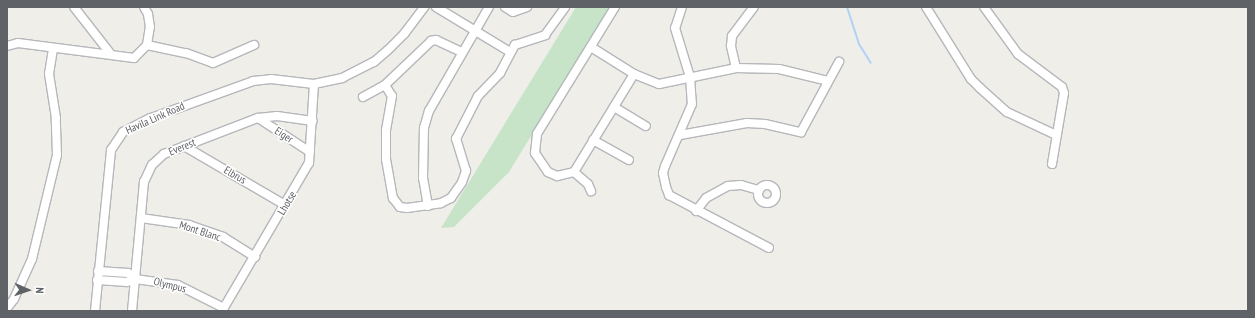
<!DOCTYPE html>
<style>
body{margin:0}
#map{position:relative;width:1255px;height:318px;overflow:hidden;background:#efeee8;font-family:"PT Sans Narrow",sans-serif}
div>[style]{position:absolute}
.green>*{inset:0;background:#c7e4c9}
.stream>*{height:2px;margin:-1px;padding:0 1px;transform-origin:1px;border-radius:1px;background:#b0d2f7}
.roads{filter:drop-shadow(1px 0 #b5b7bb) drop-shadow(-1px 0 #b5b7bb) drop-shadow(0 1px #b5b7bb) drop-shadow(0 -1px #b5b7bb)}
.minor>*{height:8px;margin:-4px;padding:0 4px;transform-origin:4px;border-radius:4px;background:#fff}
.minor>.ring{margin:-4px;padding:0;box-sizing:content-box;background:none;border:8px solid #fff;border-radius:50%}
span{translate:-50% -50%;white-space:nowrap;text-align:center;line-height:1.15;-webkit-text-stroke:3px #fff;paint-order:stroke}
.street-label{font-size:11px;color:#5f6266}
.frame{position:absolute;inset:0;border:8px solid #5f6266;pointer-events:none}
.north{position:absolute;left:8px;top:270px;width:40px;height:40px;-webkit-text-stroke:3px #fff;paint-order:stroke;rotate:92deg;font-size:11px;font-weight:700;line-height:16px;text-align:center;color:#5f6266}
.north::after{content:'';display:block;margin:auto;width:14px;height:18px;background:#5f6266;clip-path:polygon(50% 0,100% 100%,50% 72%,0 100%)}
</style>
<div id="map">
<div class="green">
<i style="clip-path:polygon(576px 7px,610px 7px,509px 172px,454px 227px,441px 228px)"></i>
</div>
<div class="stream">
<i style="left:847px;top:7px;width:39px;rotate:72deg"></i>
<i style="left:859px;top:44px;width:22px;rotate:58deg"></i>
</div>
<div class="roads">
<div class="minor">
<i style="left:74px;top:7px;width:58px;rotate:52deg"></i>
<i style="left:436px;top:7px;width:87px;rotate:31.3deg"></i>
<i style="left:505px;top:7px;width:9px;rotate:32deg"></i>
<i style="left:513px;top:12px;width:15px;rotate:-20deg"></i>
<i style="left:615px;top:7px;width:149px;rotate:121.6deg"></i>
<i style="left:537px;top:134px;width:19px;rotate:96deg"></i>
<i style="left:535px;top:153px;width:23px;rotate:56deg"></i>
<i style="left:548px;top:172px;width:10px;rotate:24deg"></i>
<i style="left:557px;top:176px;width:17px;rotate:-13deg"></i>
<i style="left:574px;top:172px;width:115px;rotate:-58.5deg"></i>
<i style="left:682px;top:7px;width:22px;rotate:108deg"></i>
<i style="left:675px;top:28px;width:51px;rotate:73deg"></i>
<i style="left:690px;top:77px;width:27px;rotate:86deg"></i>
<i style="left:692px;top:104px;width:68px;rotate:113.5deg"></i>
<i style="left:665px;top:166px;width:7px;rotate:106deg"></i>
<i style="left:663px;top:173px;width:14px;rotate:78deg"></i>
<i style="left:666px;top:187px;width:9px;rotate:69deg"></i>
<i style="left:669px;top:195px;width:113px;rotate:27.9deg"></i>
<i style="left:926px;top:7px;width:85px;rotate:58deg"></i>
<i style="left:971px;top:79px;width:13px;rotate:45deg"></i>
<i style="left:980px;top:88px;width:36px;rotate:42deg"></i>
<i style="left:1007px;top:112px;width:54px;rotate:25.1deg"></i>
<i style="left:984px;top:7px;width:58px;rotate:54.1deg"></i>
<i style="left:1018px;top:54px;width:55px;rotate:36.9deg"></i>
<i style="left:1062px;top:87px;width:6px;rotate:72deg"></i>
<i style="left:1064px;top:93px;width:72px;rotate:99.6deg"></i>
<i style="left:147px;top:45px;width:40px;rotate:12deg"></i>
<i style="left:186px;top:53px;width:29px;rotate:20deg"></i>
<i style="left:213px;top:63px;width:45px;rotate:-23.7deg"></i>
<i style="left:7px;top:46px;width:11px;rotate:-15deg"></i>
<i style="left:18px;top:43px;width:117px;rotate:7.4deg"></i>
<i style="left:134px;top:58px;width:18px;rotate:-45deg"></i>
<i style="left:147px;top:45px;width:18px;rotate:-81deg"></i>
<i style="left:150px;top:27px;width:13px;rotate:-99deg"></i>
<i style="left:148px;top:14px;width:8px;rotate:-120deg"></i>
<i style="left:591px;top:47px;width:51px;rotate:32.1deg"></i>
<i style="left:634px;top:74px;width:27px;rotate:22deg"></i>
<i style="left:659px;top:84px;width:79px;rotate:-11.7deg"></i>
<i style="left:736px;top:68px;width:43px;rotate:1.3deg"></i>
<i style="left:779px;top:69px;width:50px;rotate:13.8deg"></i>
<i style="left:736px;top:68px;width:23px;rotate:-103deg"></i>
<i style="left:731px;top:46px;width:10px;rotate:-84deg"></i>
<i style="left:732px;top:36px;width:36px;rotate:-53deg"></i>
<i style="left:385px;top:85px;width:13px;rotate:58deg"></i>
<i style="left:392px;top:96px;width:35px;rotate:100deg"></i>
<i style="left:386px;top:130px;width:29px;rotate:90deg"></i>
<i style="left:386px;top:159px;width:40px;rotate:80deg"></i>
<i style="left:393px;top:198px;width:11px;rotate:52deg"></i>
<i style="left:400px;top:207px;width:7px;rotate:8deg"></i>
<i style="left:407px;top:208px;width:34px;rotate:-8deg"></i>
<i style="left:441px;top:203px;width:11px;rotate:-27deg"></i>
<i style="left:451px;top:198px;width:19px;rotate:-55deg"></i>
<i style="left:462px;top:182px;width:12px;rotate:-70deg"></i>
<i style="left:466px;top:171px;width:34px;rotate:-107deg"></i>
<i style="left:456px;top:139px;width:48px;rotate:-62.9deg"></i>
<i style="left:478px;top:96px;width:32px;rotate:-46deg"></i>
<i style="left:500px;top:73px;width:32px;rotate:-62deg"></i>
<i style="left:515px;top:45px;width:32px;rotate:-18deg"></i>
<i style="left:545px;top:35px;width:34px;rotate:-54deg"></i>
<i style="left:363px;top:97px;width:25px;rotate:-29deg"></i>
<i style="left:385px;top:85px;width:64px;rotate:-43.7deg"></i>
<i style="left:431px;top:41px;width:5px;rotate:-11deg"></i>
<i style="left:436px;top:40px;width:29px;rotate:25deg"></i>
<i style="left:614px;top:107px;width:37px;rotate:31deg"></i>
<i style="left:258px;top:118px;width:62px;rotate:33.2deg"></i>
<i style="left:680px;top:135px;width:68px;rotate:-10.2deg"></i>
<i style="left:747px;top:123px;width:18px;rotate:3deg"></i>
<i style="left:765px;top:124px;width:37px;rotate:13deg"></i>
<i style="left:801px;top:132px;width:80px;rotate:-61.5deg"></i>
<i style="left:593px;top:140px;width:41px;rotate:29.1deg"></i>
<i style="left:184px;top:146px;width:117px;rotate:30.3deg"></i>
<i style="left:574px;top:172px;width:18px;rotate:41deg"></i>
<i style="left:588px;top:184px;width:8px;rotate:67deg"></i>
<i class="ring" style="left:758px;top:185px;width:10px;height:10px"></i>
<i style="left:428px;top:206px;width:28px;rotate:-100deg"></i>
<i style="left:423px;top:178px;width:50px;rotate:-88.9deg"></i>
<i style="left:424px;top:128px;width:18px;rotate:-74deg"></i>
<i style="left:429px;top:111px;width:120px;rotate:-60deg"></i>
<i style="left:696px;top:211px;width:16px;rotate:-52deg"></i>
<i style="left:706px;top:198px;width:25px;rotate:-29deg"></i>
<i style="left:728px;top:186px;width:13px;rotate:-4deg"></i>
<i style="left:741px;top:185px;width:19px;rotate:16deg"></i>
<i style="left:141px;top:218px;width:49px;rotate:8.3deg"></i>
<i style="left:189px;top:225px;width:36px;rotate:19deg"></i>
<i style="left:223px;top:237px;width:38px;rotate:32deg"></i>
<i style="left:98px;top:271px;width:30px;rotate:4deg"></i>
<i style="left:128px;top:273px;width:9px;rotate:41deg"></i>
<i style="left:135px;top:279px;width:43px;rotate:7.9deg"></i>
<i style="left:178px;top:285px;width:51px;rotate:26.6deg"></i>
<i style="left:97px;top:280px;width:30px;rotate:4deg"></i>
<i style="left:127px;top:282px;width:9px;rotate:-21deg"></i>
<i style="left:7px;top:308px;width:11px;rotate:-52deg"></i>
<i style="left:14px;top:299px;width:44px;rotate:-65.8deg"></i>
<i style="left:32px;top:259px;width:107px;rotate:-76.5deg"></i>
<i style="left:57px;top:155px;width:37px;rotate:-92deg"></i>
<i style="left:56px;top:118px;width:45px;rotate:-99deg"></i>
<i style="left:49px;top:74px;width:25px;rotate:-81deg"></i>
<i style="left:95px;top:311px;width:162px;rotate:-84.3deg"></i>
<i style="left:111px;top:150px;width:22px;rotate:-56deg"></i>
<i style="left:123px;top:132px;width:31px;rotate:-27deg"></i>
<i style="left:151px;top:118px;width:109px;rotate:-19.9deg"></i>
<i style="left:253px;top:81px;width:18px;rotate:-6deg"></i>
<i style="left:271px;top:79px;width:43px;rotate:6.6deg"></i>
<i style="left:314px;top:84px;width:29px;rotate:-12deg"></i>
<i style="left:342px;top:78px;width:36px;rotate:-27deg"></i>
<i style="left:374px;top:62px;width:18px;rotate:-41deg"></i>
<i style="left:388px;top:50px;width:23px;rotate:-45deg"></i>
<i style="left:404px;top:34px;width:34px;rotate:-53deg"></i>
<i style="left:132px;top:311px;width:130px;rotate:-84.7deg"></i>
<i style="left:144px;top:182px;width:19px;rotate:-65deg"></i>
<i style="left:152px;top:165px;width:16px;rotate:-43deg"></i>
<i style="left:164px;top:154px;width:101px;rotate:-21deg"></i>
<i style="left:258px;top:118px;width:19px;rotate:-6deg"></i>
<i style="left:277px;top:116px;width:36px;rotate:8deg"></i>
<i style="left:222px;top:311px;width:172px;rotate:-59.6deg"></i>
<i style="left:309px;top:163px;width:79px;rotate:-86.4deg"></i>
</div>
</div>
<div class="street-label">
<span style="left:155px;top:118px;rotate:-24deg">Havila Link Road</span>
<span style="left:284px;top:135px;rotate:33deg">Eiger</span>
<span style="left:182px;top:147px;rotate:-22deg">Everest</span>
<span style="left:235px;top:175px;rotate:30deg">Elbrus</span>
<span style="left:287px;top:203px;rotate:-59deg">Lhotse</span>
<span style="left:200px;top:231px;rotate:18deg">Mont Blanc</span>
<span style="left:170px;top:285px;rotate:14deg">Olympus</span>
</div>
<div class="frame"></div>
<div class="north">N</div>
</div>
